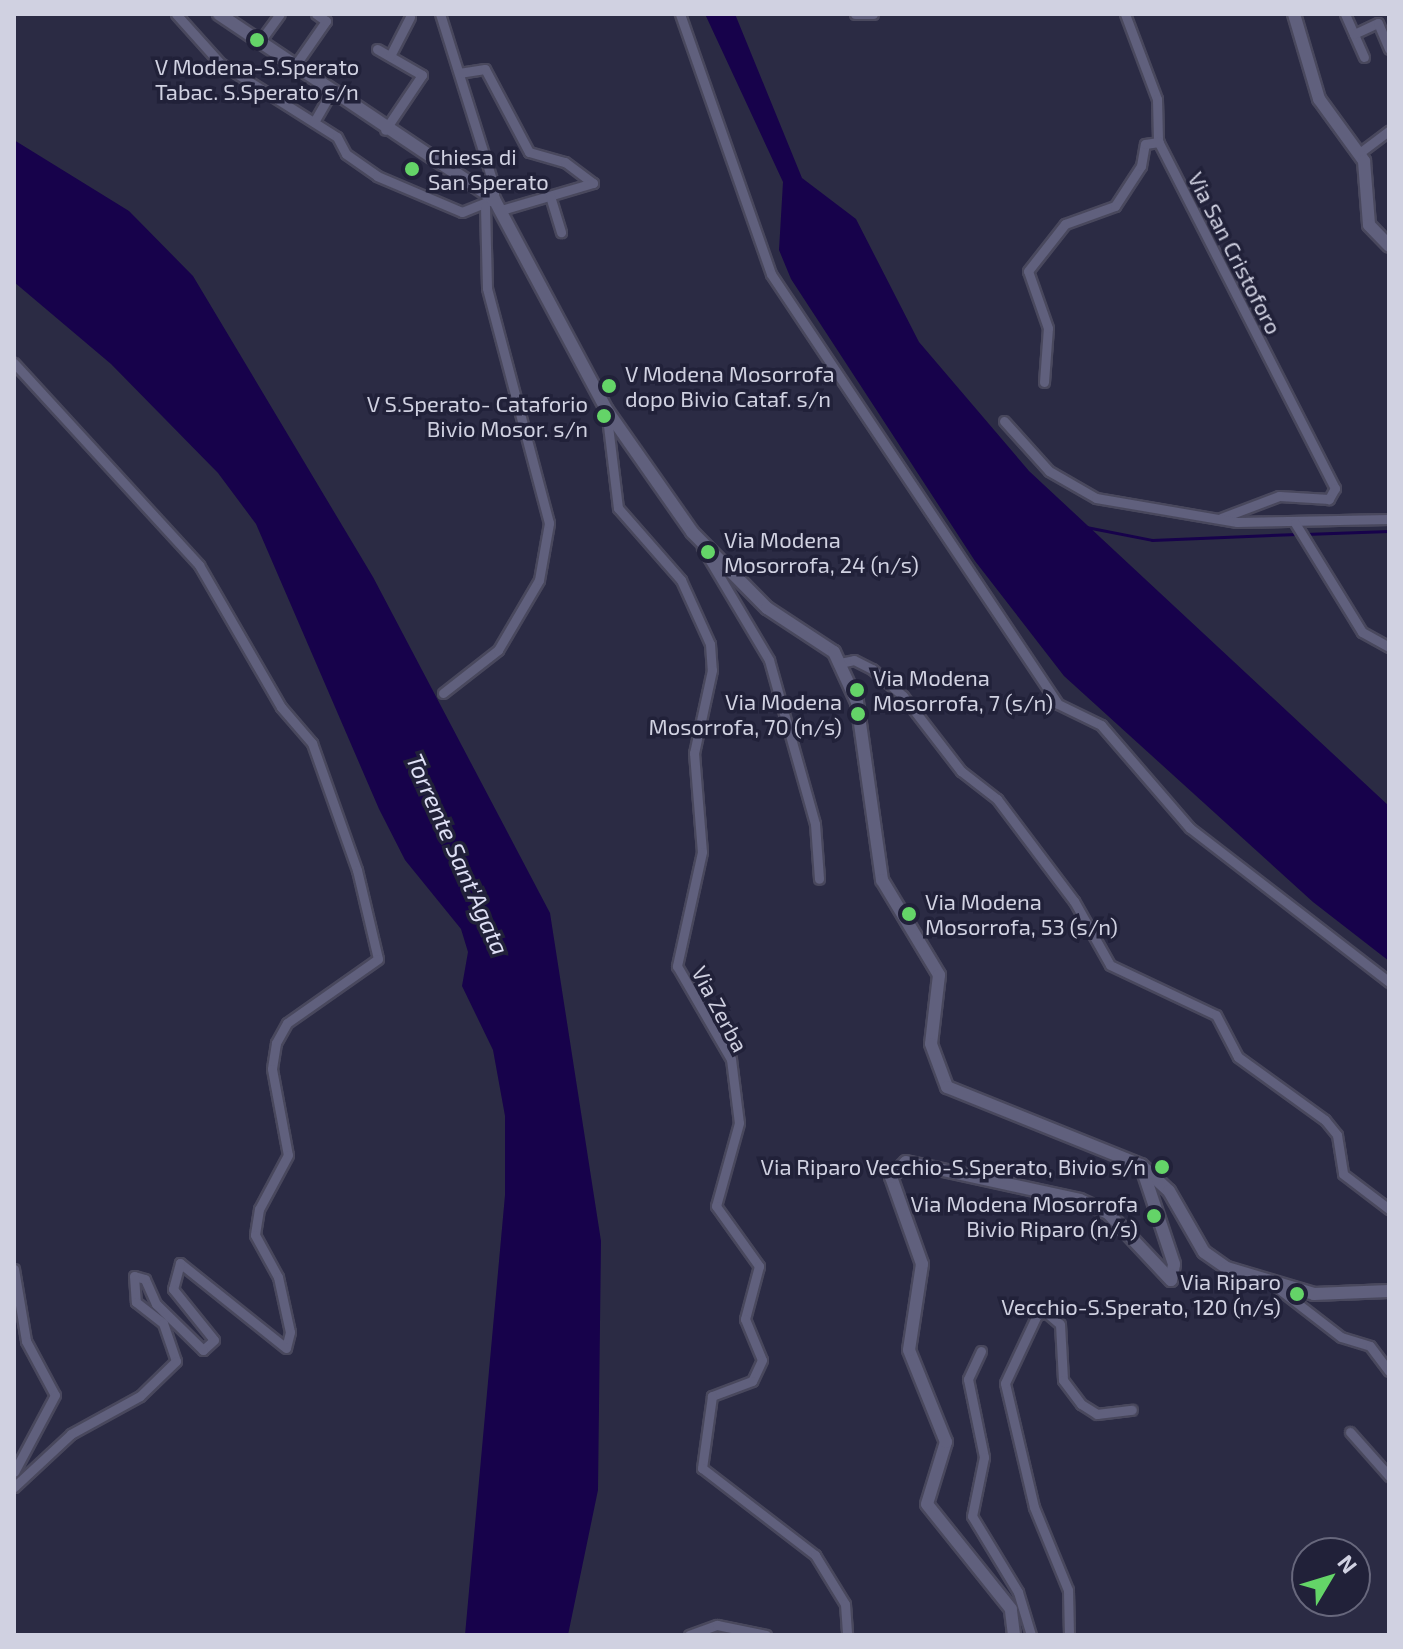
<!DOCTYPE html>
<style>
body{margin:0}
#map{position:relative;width:1403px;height:1649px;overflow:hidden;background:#2b2b44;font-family:"Exo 2",sans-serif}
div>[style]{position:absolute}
.water>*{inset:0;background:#17024b}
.stream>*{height:3px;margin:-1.5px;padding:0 1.5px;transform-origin:1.5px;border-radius:1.5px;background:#17024b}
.roads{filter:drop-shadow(2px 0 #49485d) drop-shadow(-2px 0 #49485d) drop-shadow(0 2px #49485d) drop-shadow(0 -2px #49485d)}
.street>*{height:9px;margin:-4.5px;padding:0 4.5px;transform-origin:4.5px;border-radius:4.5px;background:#60607d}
.secondary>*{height:12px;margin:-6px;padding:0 6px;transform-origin:6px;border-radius:6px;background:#60607d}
.dots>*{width:22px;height:22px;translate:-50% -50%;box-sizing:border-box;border:4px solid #212139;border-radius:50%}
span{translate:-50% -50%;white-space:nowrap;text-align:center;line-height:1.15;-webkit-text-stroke:7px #212139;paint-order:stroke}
.poi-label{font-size:22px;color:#d0d1e1}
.left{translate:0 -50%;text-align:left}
.right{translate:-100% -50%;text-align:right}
.street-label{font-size:22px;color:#d0d1e1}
.water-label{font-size:24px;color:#dfe0f6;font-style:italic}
.frame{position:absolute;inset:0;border:16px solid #d0d1e1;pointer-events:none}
.north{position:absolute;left:1291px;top:1537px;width:80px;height:80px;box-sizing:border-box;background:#212139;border:2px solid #67677c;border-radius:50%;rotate:52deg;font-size:22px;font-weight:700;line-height:32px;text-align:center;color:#d0d1e1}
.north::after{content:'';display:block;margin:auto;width:28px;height:36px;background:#64d468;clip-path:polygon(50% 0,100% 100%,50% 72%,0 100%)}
</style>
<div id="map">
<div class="water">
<i style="clip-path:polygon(705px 14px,735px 14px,802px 178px,856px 219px,919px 342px,1029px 471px,1389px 806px,1389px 961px,1313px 902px,1064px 676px,975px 561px,791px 279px,779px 250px,783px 182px)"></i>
<i style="clip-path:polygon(14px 140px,129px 211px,193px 276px,373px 577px,550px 913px,601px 1241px,598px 1490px,568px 1635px,465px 1635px,505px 1195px,505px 1116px,493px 1050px,462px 986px,468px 952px,461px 929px,405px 860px,379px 809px,256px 524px,218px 473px,111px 364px,14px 282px)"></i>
</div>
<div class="stream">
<i style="left:1086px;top:527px;width:67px;rotate:11.1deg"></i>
<i style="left:1152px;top:540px;width:145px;rotate:-2.4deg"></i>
<i style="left:1305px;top:534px;width:84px;rotate:-2deg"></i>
</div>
<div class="roads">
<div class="street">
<i style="left:176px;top:14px;width:66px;rotate:48.1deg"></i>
<i style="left:220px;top:63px;width:138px;rotate:32.3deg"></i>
<i style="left:337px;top:137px;width:19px;rotate:62deg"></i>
<i style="left:346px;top:154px;width:38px;rotate:35deg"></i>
<i style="left:377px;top:176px;width:92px;rotate:23deg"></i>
<i style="left:462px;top:212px;width:35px;rotate:-22deg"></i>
<i style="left:494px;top:199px;width:13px;rotate:-90deg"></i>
<i style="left:494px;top:186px;width:180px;rotate:-107.4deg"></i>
<i style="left:680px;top:14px;width:275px;rotate:70.7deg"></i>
<i style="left:771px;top:274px;width:517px;rotate:56.28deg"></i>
<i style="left:1058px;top:704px;width:48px;rotate:26deg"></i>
<i style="left:1101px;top:725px;width:136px;rotate:49.2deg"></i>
<i style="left:1190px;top:828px;width:252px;rotate:37.7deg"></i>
<i style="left:855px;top:14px;width:18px"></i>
<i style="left:1125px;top:14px;width:91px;rotate:69.4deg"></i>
<i style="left:1157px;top:99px;width:42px;rotate:88.6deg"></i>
<i style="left:1158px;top:141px;width:390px;rotate:63deg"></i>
<i style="left:1335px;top:488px;width:13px;rotate:119deg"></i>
<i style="left:1329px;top:499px;width:50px;rotate:-176.6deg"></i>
<i style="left:1279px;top:496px;width:62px;rotate:159.2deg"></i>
<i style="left:1345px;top:14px;width:47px;rotate:66.2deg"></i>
<i style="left:1354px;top:34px;width:26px;rotate:-25deg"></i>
<i style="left:1378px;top:23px;width:28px;rotate:67deg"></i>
<i style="left:258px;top:44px;width:37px;rotate:-54deg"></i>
<i style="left:377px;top:49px;width:52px;rotate:30deg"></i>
<i style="left:422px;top:75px;width:66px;rotate:123.9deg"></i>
<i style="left:390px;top:56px;width:44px;rotate:-62.9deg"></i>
<i style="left:294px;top:67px;width:56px;rotate:-55.2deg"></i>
<i style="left:326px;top:21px;width:12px;rotate:-145deg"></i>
<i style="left:459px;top:73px;width:26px;rotate:-9deg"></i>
<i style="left:485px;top:69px;width:94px;rotate:62.1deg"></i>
<i style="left:529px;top:152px;width:37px;rotate:16deg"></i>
<i style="left:565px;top:162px;width:35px;rotate:37deg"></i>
<i style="left:593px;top:183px;width:96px;rotate:163.6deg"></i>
<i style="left:314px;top:122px;width:34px;rotate:-60deg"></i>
<i style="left:1358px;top:154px;width:39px;rotate:-37deg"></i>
<i style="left:550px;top:196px;width:38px;rotate:73deg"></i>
<i style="left:14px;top:363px;width:274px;rotate:47.5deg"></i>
<i style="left:199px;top:565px;width:164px;rotate:60deg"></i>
<i style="left:281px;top:707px;width:48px;rotate:49.3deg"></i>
<i style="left:312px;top:743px;width:135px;rotate:70.5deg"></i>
<i style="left:357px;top:870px;width:91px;rotate:76.7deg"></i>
<i style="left:378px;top:959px;width:111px;rotate:144.9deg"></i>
<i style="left:287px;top:1023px;width:23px;rotate:119deg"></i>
<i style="left:276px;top:1043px;width:26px;rotate:99deg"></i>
<i style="left:272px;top:1069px;width:87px;rotate:79.5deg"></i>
<i style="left:288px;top:1155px;width:61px;rotate:118.2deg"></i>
<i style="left:259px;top:1209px;width:26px;rotate:99deg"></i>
<i style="left:255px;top:1235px;width:48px;rotate:61.3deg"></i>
<i style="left:278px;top:1277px;width:56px;rotate:77.7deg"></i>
<i style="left:290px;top:1332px;width:16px;rotate:104deg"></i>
<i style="left:286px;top:1348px;width:136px;rotate:-141.3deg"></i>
<i style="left:180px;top:1263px;width:27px;rotate:105deg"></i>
<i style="left:173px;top:1289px;width:65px;rotate:51.2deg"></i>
<i style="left:214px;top:1340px;width:15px;rotate:138deg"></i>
<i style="left:203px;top:1350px;width:66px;rotate:-135.6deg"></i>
<i style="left:156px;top:1304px;width:27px;rotate:-114deg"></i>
<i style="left:145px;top:1279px;width:11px;rotate:-165deg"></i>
<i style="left:134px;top:1276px;width:26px;rotate:86deg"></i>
<i style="left:136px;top:1302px;width:34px;rotate:38deg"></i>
<i style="left:163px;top:1323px;width:40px;rotate:71.1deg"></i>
<i style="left:176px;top:1361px;width:50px;rotate:135.8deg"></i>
<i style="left:140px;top:1396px;width:79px;rotate:151.2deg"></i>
<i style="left:71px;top:1434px;width:78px;rotate:137.1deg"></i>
<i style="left:1044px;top:382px;width:54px;rotate:-85.8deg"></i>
<i style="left:1048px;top:328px;width:60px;rotate:-109.3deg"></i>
<i style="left:1028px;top:271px;width:60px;rotate:-51.8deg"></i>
<i style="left:1065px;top:224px;width:53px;rotate:-19.8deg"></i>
<i style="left:1115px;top:206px;width:48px;rotate:-57deg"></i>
<i style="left:1141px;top:166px;width:22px;rotate:-80deg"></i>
<i style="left:1145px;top:144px;width:14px;rotate:-8deg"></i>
<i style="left:606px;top:409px;width:100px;rotate:83.1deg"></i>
<i style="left:618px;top:508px;width:96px;rotate:48.8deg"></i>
<i style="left:681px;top:580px;width:70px;rotate:65.6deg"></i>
<i style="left:710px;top:644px;width:26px;rotate:86deg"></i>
<i style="left:712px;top:670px;width:85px;rotate:102.2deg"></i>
<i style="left:694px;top:753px;width:99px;rotate:85.4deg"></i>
<i style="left:702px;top:852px;width:117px;rotate:102.4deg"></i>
<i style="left:677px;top:966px;width:108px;rotate:59.9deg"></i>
<i style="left:731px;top:1059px;width:64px;rotate:82.9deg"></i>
<i style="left:739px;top:1123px;width:86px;rotate:105.5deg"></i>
<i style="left:716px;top:1206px;width:74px;rotate:54.4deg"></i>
<i style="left:759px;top:1266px;width:55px;rotate:104.8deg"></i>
<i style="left:745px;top:1319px;width:44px;rotate:67.5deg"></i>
<i style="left:762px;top:1360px;width:23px;rotate:115deg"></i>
<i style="left:752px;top:1381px;width:43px;rotate:159.4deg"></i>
<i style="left:712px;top:1396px;width:73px;rotate:97.9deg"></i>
<i style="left:702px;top:1468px;width:143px;rotate:37.6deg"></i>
<i style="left:815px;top:1555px;width:57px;rotate:58.5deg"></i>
<i style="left:845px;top:1604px;width:31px;rotate:86deg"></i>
<i style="left:1004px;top:421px;width:67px;rotate:48deg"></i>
<i style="left:1049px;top:471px;width:54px;rotate:29.9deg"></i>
<i style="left:1096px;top:498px;width:143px;rotate:9.7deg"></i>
<i style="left:1237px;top:522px;width:152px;rotate:-1.1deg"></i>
<i style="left:1295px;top:523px;width:128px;rotate:58.4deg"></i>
<i style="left:1362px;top:632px;width:31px;rotate:29deg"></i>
<i style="left:702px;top:547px;width:131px;rotate:59.3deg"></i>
<i style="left:769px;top:660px;width:170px;rotate:74.3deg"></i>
<i style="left:815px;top:824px;width:55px;rotate:85.8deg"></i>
<i style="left:840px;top:663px;width:14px;rotate:-12deg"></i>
<i style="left:854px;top:660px;width:20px;rotate:27deg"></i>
<i style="left:872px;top:669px;width:41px;rotate:41.1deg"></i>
<i style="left:903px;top:696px;width:95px;rotate:52.3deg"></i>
<i style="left:961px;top:771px;width:46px;rotate:37.9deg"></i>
<i style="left:997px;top:799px;width:128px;rotate:53deg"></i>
<i style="left:1074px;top:901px;width:73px;rotate:60.6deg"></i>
<i style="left:1110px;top:965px;width:117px;rotate:25.3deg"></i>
<i style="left:1216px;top:1015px;width:47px;rotate:62.4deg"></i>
<i style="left:1238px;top:1057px;width:107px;rotate:35.9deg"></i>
<i style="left:1325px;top:1120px;width:19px;rotate:51deg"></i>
<i style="left:1337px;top:1135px;width:39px;rotate:81deg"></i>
<i style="left:1343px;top:1174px;width:58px;rotate:37.3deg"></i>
<i style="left:443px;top:693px;width:70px;rotate:-38deg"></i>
<i style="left:498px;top:650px;width:81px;rotate:-59.6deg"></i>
<i style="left:539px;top:580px;width:58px;rotate:-80deg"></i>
<i style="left:549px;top:523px;width:243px;rotate:-104.8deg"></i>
<i style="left:487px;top:288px;width:82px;rotate:-91.4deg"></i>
<i style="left:14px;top:1269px;width:73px;rotate:80.5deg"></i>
<i style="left:26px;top:1341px;width:61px;rotate:61.8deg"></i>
<i style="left:55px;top:1395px;width:87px;rotate:118deg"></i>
<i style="left:1275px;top:1286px;width:83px;rotate:37.7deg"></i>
<i style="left:1341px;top:1337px;width:30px;rotate:17deg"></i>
<i style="left:1370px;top:1346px;width:31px;rotate:53deg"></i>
<i style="left:981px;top:1351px;width:31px;rotate:115deg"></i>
<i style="left:968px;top:1379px;width:80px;rotate:78.4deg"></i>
<i style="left:984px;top:1457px;width:60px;rotate:101.5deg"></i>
<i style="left:972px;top:1516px;width:89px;rotate:58.8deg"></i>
<i style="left:1018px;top:1592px;width:45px;rotate:73.2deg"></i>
<i style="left:1350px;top:1432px;width:59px;rotate:48.4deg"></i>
<i style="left:689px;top:1635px;width:30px;rotate:-20deg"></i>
<i style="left:717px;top:1625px;width:50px;rotate:11.5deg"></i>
<i style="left:1069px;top:1635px;width:45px;rotate:-91.3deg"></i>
<i style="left:1068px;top:1590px;width:90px;rotate:-112.3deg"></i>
<i style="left:1034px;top:1507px;width:127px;rotate:-103.2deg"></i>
<i style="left:1005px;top:1383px;width:75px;rotate:-64.8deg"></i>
<i style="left:1037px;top:1315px;width:9px;rotate:-18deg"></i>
<i style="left:1046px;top:1312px;width:18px;rotate:41deg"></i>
<i style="left:1060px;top:1324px;width:56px;rotate:86.9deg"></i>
<i style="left:1063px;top:1380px;width:30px;rotate:53deg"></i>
<i style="left:1081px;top:1404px;width:19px;rotate:32deg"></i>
<i style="left:1097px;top:1414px;width:35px;rotate:-7deg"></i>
</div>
<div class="secondary">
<i style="left:219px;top:14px;width:331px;rotate:33.9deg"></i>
<i style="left:494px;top:199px;width:238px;rotate:61.9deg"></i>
<i style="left:606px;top:409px;width:150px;rotate:55deg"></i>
<i style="left:692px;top:532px;width:107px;rotate:45.4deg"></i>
<i style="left:767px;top:608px;width:80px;rotate:33.3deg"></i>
<i style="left:834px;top:652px;width:55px;rotate:65.3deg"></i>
<i style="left:857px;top:702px;width:180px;rotate:82deg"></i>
<i style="left:882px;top:880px;width:111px;rotate:59deg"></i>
<i style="left:939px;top:975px;width:69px;rotate:96.6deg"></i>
<i style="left:931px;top:1044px;width:46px;rotate:69.6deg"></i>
<i style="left:947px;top:1087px;width:209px;rotate:21.9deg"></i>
<i style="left:1141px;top:1165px;width:38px;rotate:43deg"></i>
<i style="left:1169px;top:1191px;width:70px;rotate:60.2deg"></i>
<i style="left:1204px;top:1252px;width:28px;rotate:35deg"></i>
<i style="left:1227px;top:1268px;width:91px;rotate:16.6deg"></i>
<i style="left:1314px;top:1294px;width:75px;rotate:-2.3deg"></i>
<i style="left:1294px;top:14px;width:89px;rotate:73.6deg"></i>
<i style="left:1319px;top:99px;width:77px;rotate:54deg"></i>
<i style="left:1364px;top:161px;width:64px;rotate:85.5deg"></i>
<i style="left:1369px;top:225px;width:29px;rotate:46deg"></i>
<i style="left:1014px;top:1635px;width:26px;rotate:-97deg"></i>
<i style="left:1011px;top:1609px;width:134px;rotate:-128.7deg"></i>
<i style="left:927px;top:1504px;width:65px;rotate:-73deg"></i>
<i style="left:946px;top:1442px;width:99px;rotate:-111.9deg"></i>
<i style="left:909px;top:1350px;width:87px;rotate:-81.4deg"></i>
<i style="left:922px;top:1264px;width:92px;rotate:-109.6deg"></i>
<i style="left:891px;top:1177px;width:21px;rotate:-45deg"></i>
<i style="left:906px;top:1162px;width:178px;rotate:12.3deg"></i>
<i style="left:1080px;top:1200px;width:31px;rotate:25deg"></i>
<i style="left:1108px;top:1213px;width:92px;rotate:46.8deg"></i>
<i style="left:1171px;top:1280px;width:16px;rotate:-79deg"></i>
<i style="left:1174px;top:1264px;width:104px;rotate:-108.4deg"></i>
</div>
</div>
<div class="dots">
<i style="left:257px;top:40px;background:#64d468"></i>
<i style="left:412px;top:169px;background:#64d468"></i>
<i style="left:609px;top:386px;background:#64d468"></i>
<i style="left:604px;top:416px;background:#64d468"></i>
<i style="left:708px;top:552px;background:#64d468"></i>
<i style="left:857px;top:690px;background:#64d468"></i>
<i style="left:858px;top:714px;background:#64d468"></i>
<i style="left:909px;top:914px;background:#64d468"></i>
<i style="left:1162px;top:1167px;background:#64d468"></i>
<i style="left:1154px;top:1216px;background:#64d468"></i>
<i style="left:1297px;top:1294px;background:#64d468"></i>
</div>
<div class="poi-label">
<span style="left:257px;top:79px">V Modena-S.Sperato<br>Tabac. S.Sperato s/n</span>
<span class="left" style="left:428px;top:169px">Chiesa di<br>San Sperato</span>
<span class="left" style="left:625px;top:386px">V Modena Mosorrofa<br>dopo Bivio Cataf. s/n</span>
<span class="right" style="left:588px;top:416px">V S.Sperato- Cataforio<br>Bivio Mosor. s/n</span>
<span class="left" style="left:724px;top:552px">Via Modena<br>Mosorrofa, 24 (n/s)</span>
<span class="left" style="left:873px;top:690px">Via Modena<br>Mosorrofa, 7 (s/n)</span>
<span class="right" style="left:842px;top:714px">Via Modena<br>Mosorrofa, 70 (n/s)</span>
<span class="left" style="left:925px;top:914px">Via Modena<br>Mosorrofa, 53 (s/n)</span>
<span class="right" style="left:1146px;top:1167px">Via Riparo Vecchio-S.Sperato, Bivio s/n</span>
<span class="right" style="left:1138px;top:1216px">Via Modena Mosorrofa<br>Bivio Riparo (n/s)</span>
<span class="right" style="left:1281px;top:1294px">Via Riparo<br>Vecchio-S.Sperato, 120 (n/s)</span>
</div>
<div class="street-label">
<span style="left:1235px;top:253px;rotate:63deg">Via San Cristoforo</span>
<span style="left:720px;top:1009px;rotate:62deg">Via Zerba</span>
</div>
<div class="water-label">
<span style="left:458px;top:854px;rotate:66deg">Torrente Sant'Agata</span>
</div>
<div class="frame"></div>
<div class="north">N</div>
</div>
